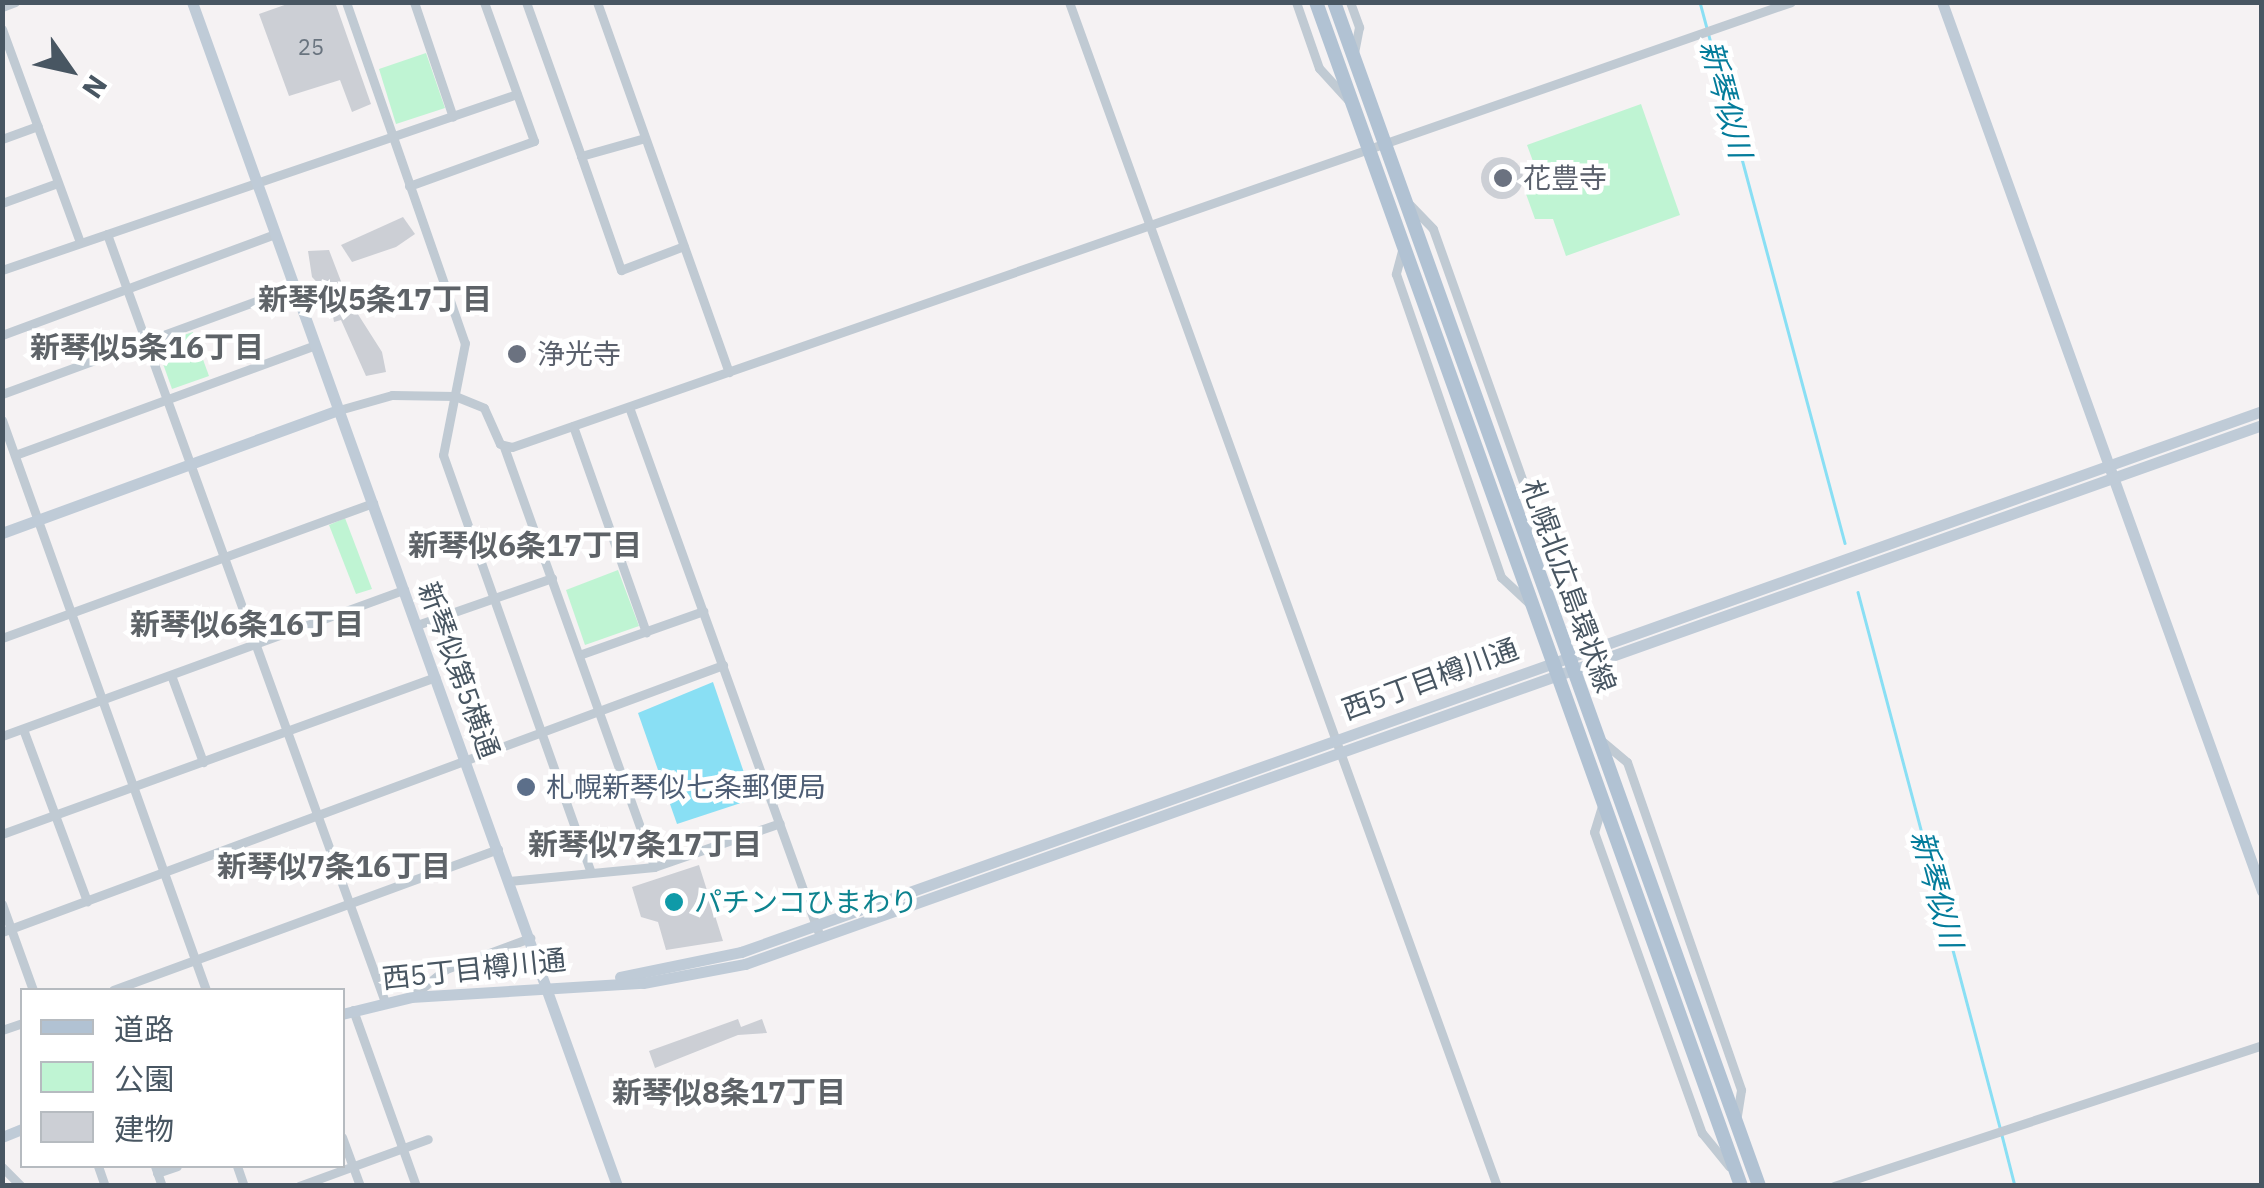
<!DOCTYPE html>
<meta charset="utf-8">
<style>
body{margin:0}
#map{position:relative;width:2264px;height:1188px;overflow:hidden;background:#f5f2f3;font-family:"IBM Plex Sans","Noto Sans JP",sans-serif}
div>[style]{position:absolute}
.green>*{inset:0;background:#bff4d3}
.water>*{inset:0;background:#89dff4}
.stream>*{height:2.5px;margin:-1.25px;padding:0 1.25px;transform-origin:1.25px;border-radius:1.25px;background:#89dff4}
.building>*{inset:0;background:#cccfd5}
.round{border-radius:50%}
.street>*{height:9px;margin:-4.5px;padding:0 4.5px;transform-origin:4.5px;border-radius:4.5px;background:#c0cad3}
.secondary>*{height:11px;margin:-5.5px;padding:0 5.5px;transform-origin:5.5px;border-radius:5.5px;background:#bfcbd7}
.primary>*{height:14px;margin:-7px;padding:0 7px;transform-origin:7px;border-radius:7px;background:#b1c2d3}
.dots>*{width:28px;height:28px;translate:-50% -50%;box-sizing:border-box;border:5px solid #fff;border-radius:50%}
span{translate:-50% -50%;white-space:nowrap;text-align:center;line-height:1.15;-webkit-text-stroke:9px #fff;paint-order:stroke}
.number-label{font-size:22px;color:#69747f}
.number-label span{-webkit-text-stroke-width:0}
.worship-label{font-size:28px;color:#5b616d}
.left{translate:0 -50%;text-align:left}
.street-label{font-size:28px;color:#485662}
.service-label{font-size:28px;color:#4e5e75}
.culture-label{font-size:28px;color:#0d838f}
.water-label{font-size:30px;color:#037c9b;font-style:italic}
.neighbourhood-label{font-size:30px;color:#5e6368;font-weight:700}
.frame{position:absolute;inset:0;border:5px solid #485662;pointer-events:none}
.legend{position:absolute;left:20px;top:988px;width:325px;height:180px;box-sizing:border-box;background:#fff;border:2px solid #b6bbc0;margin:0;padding:12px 18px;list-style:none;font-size:30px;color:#485662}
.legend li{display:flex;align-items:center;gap:20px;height:50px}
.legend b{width:50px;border:2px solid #b6bbc0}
.north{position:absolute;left:20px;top:20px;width:100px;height:100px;-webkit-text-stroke:8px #fff;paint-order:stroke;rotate:124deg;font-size:28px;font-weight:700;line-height:40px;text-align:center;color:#485662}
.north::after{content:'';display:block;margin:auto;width:35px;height:45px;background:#485662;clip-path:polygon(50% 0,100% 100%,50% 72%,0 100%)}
</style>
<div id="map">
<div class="green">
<i style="clip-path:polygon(426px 53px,445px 108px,396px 124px,379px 69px)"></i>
<i style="clip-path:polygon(1641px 104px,1680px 215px,1566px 256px,1553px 219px,1535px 219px,1526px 194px,1526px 180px,1538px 175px,1527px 145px)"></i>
<i style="clip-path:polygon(193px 332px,209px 376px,172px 389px,156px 344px)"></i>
<i style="clip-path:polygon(345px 518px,372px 589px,356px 594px,329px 525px)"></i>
<i style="clip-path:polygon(618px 570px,639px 626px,585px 645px,566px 590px)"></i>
</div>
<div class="water">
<i style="clip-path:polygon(713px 682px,753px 799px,677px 824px,638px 713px)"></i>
</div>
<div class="stream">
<i style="left:1700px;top:2px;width:560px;rotate:75deg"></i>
<i style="left:1858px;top:592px;width:554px;rotate:75.14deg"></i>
<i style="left:2002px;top:1135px;width:53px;rotate:75.7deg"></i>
</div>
<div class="building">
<i style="clip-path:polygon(293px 2px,335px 2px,371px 104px,352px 112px,340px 80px,289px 96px,259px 14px)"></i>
<i class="round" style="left:1481px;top:157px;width:42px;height:42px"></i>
<i style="clip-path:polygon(403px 217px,415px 234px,396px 247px,352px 262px,341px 245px)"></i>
<i style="clip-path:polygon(329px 250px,347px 297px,382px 352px,386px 372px,366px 376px,341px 320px,334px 322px,329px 295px,312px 277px,308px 251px)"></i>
<i style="clip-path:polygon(699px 865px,723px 941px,666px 950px,658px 922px,641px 917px,632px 887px)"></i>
<i style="clip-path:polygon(738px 1019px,741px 1027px,762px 1019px,767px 1033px,738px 1035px,655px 1068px,649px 1051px)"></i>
</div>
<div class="street">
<i style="left:346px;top:2px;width:361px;rotate:70.8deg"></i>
<i style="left:465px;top:343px;width:114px;rotate:101.1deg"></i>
<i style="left:443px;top:455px;width:443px;rotate:70.5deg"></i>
<i style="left:414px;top:2px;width:121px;rotate:71.3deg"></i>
<i style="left:526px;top:2px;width:164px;rotate:70.3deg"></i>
<i style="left:581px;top:156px;width:66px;rotate:-15.7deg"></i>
<i style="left:597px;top:2px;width:393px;rotate:70.4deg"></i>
<i style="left:1069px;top:2px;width:1259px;rotate:70.13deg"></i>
<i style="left:1296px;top:2px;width:70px;rotate:70.8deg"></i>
<i style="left:1319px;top:68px;width:45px;rotate:47.7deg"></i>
<i style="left:1350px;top:2px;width:27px;rotate:70deg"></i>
<i style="left:1359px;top:27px;width:26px;rotate:101deg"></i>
<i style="left:2px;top:7px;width:14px;rotate:-21deg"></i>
<i style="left:2px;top:29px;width:227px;rotate:69.9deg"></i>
<i style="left:2px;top:139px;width:38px;rotate:-20deg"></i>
<i style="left:581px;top:156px;width:121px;rotate:70.7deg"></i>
<i style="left:621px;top:270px;width:67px;rotate:-20.9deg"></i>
<i style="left:409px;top:186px;width:133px;rotate:-19.8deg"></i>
<i style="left:534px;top:141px;width:148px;rotate:-109.8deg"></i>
<i style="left:2px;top:203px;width:59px;rotate:-19.7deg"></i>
<i style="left:1410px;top:205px;width:33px;rotate:46deg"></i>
<i style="left:1433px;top:229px;width:298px;rotate:70.4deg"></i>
<i style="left:1533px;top:510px;width:23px;rotate:108deg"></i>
<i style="left:107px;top:234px;width:817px;rotate:70.1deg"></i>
<i style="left:1403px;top:247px;width:28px;rotate:105deg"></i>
<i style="left:1396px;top:274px;width:321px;rotate:70.9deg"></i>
<i style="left:1501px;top:577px;width:41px;rotate:43deg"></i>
<i style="left:2px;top:270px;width:544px;rotate:-18.87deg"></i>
<i style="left:2px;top:335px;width:291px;rotate:-20.3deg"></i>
<i style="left:2px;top:394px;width:311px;rotate:-20.1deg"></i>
<i style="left:629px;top:407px;width:557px;rotate:70.17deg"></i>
<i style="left:339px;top:410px;width:55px;rotate:-15.8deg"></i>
<i style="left:392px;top:395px;width:63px;rotate:0.9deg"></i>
<i style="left:455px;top:396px;width:31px;rotate:22deg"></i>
<i style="left:484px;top:408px;width:39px;rotate:66deg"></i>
<i style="left:500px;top:444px;width:12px;rotate:14deg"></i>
<i style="left:512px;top:447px;width:1354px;rotate:-19.18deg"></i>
<i style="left:2px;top:420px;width:605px;rotate:70.31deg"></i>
<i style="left:573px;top:426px;width:219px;rotate:70.5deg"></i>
<i style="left:504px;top:447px;width:446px;rotate:70.3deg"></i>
<i style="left:15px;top:455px;width:320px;rotate:-20.1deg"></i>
<i style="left:417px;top:625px;width:143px;rotate:-19.2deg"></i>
<i style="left:2px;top:638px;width:395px;rotate:-20deg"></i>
<i style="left:579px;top:655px;width:132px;rotate:-19.5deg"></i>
<i style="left:171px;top:675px;width:93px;rotate:69.8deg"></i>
<i style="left:23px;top:729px;width:184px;rotate:69.6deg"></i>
<i style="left:2px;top:736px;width:428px;rotate:-20deg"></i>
<i style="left:1603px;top:742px;width:31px;rotate:40deg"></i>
<i style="left:1627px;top:762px;width:347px;rotate:70.8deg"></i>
<i style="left:1741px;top:1090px;width:25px;rotate:99deg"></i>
<i style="left:1602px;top:806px;width:27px;rotate:107deg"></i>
<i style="left:1594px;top:832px;width:320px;rotate:70.3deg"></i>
<i style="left:1702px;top:1133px;width:43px;rotate:50.7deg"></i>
<i style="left:2px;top:834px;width:461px;rotate:-19.9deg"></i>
<i style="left:509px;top:881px;width:146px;rotate:-5.5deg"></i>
<i style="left:654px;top:867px;width:133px;rotate:-19.2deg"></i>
<i style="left:2px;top:904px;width:91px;rotate:70.2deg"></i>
<i style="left:2px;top:932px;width:769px;rotate:-20.32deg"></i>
<i style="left:113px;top:990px;width:410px;rotate:-20.1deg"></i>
<i style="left:411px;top:997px;width:45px;rotate:-38.7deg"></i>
<i style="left:446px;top:969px;width:90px;rotate:-20.3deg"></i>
<i style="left:353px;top:1010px;width:187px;rotate:70.3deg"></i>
<i style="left:2px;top:1030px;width:21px;rotate:-19deg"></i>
<i style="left:342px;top:1137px;width:52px;rotate:69.8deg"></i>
<i style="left:98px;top:1166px;width:21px;rotate:71deg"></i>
<i style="left:155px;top:1166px;width:21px;rotate:71deg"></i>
<i style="left:237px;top:1166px;width:21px;rotate:71deg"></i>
<i style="left:2px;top:1167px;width:27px;rotate:45deg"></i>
<i style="left:157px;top:1173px;width:21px;rotate:-19deg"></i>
<i style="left:299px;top:1186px;width:137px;rotate:-20deg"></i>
<i style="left:1834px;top:1186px;width:451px;rotate:-18.2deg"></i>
</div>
<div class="secondary">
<i style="left:192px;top:2px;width:1258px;rotate:70.25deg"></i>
<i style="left:1942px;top:2px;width:945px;rotate:70.2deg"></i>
<i style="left:2px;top:533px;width:359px;rotate:-20.1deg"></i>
<i style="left:620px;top:977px;width:124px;rotate:-11.7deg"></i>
<i style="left:741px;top:952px;width:1614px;rotate:-19.58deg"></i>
<i style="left:342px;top:1014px;width:71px;rotate:-13.8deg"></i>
<i style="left:411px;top:997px;width:232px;rotate:-3.5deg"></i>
<i style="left:643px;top:983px;width:104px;rotate:-10.6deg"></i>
<i style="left:745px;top:964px;width:1610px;rotate:-19.56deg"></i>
<i style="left:2px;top:1137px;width:22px;rotate:-22deg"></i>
</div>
<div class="primary">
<i style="left:1316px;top:2px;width:1258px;rotate:70.25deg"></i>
<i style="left:1334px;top:2px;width:1258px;rotate:70.25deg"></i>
</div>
<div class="dots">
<i style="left:1503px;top:178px;background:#6b7280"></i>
<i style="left:517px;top:354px;background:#6b7280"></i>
<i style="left:526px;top:787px;background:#5c6f8a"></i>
<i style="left:674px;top:902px;background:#0f9aa8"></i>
</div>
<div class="number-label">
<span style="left:311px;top:47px">25</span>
</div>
<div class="worship-label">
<span class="left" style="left:1523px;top:178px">花豊寺</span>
<span class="left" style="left:537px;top:354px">浄光寺</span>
</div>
<div class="street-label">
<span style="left:1569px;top:586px;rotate:70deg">札幌北広島環状線</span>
<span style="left:459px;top:670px;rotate:70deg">新琴似第5横通</span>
<span style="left:1430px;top:679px;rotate:-20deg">西5丁目樽川通</span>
<span style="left:474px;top:969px;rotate:-6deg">西5丁目樽川通</span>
</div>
<div class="service-label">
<span class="left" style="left:546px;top:787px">札幌新琴似七条郵便局</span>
</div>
<div class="culture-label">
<span class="left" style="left:694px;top:902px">パチンコひまわり</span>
</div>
<div class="water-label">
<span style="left:1726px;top:99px;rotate:75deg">新琴似川</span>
<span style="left:1937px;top:889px;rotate:75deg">新琴似川</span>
</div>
<div class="neighbourhood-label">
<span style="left:375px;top:299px">新琴似5条17丁目</span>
<span style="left:147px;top:347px">新琴似5条16丁目</span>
<span style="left:525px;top:545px">新琴似6条17丁目</span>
<span style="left:247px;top:624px">新琴似6条16丁目</span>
<span style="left:645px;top:844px">新琴似7条17丁目</span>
<span style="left:334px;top:866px">新琴似7条16丁目</span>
<span style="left:729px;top:1092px">新琴似8条17丁目</span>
</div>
<div class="frame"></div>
<ul class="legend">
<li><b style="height:12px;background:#b1c2d3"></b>道路</li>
<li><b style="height:28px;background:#bff4d3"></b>公園</li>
<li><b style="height:28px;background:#cccfd5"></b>建物</li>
</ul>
<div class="north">N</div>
</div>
